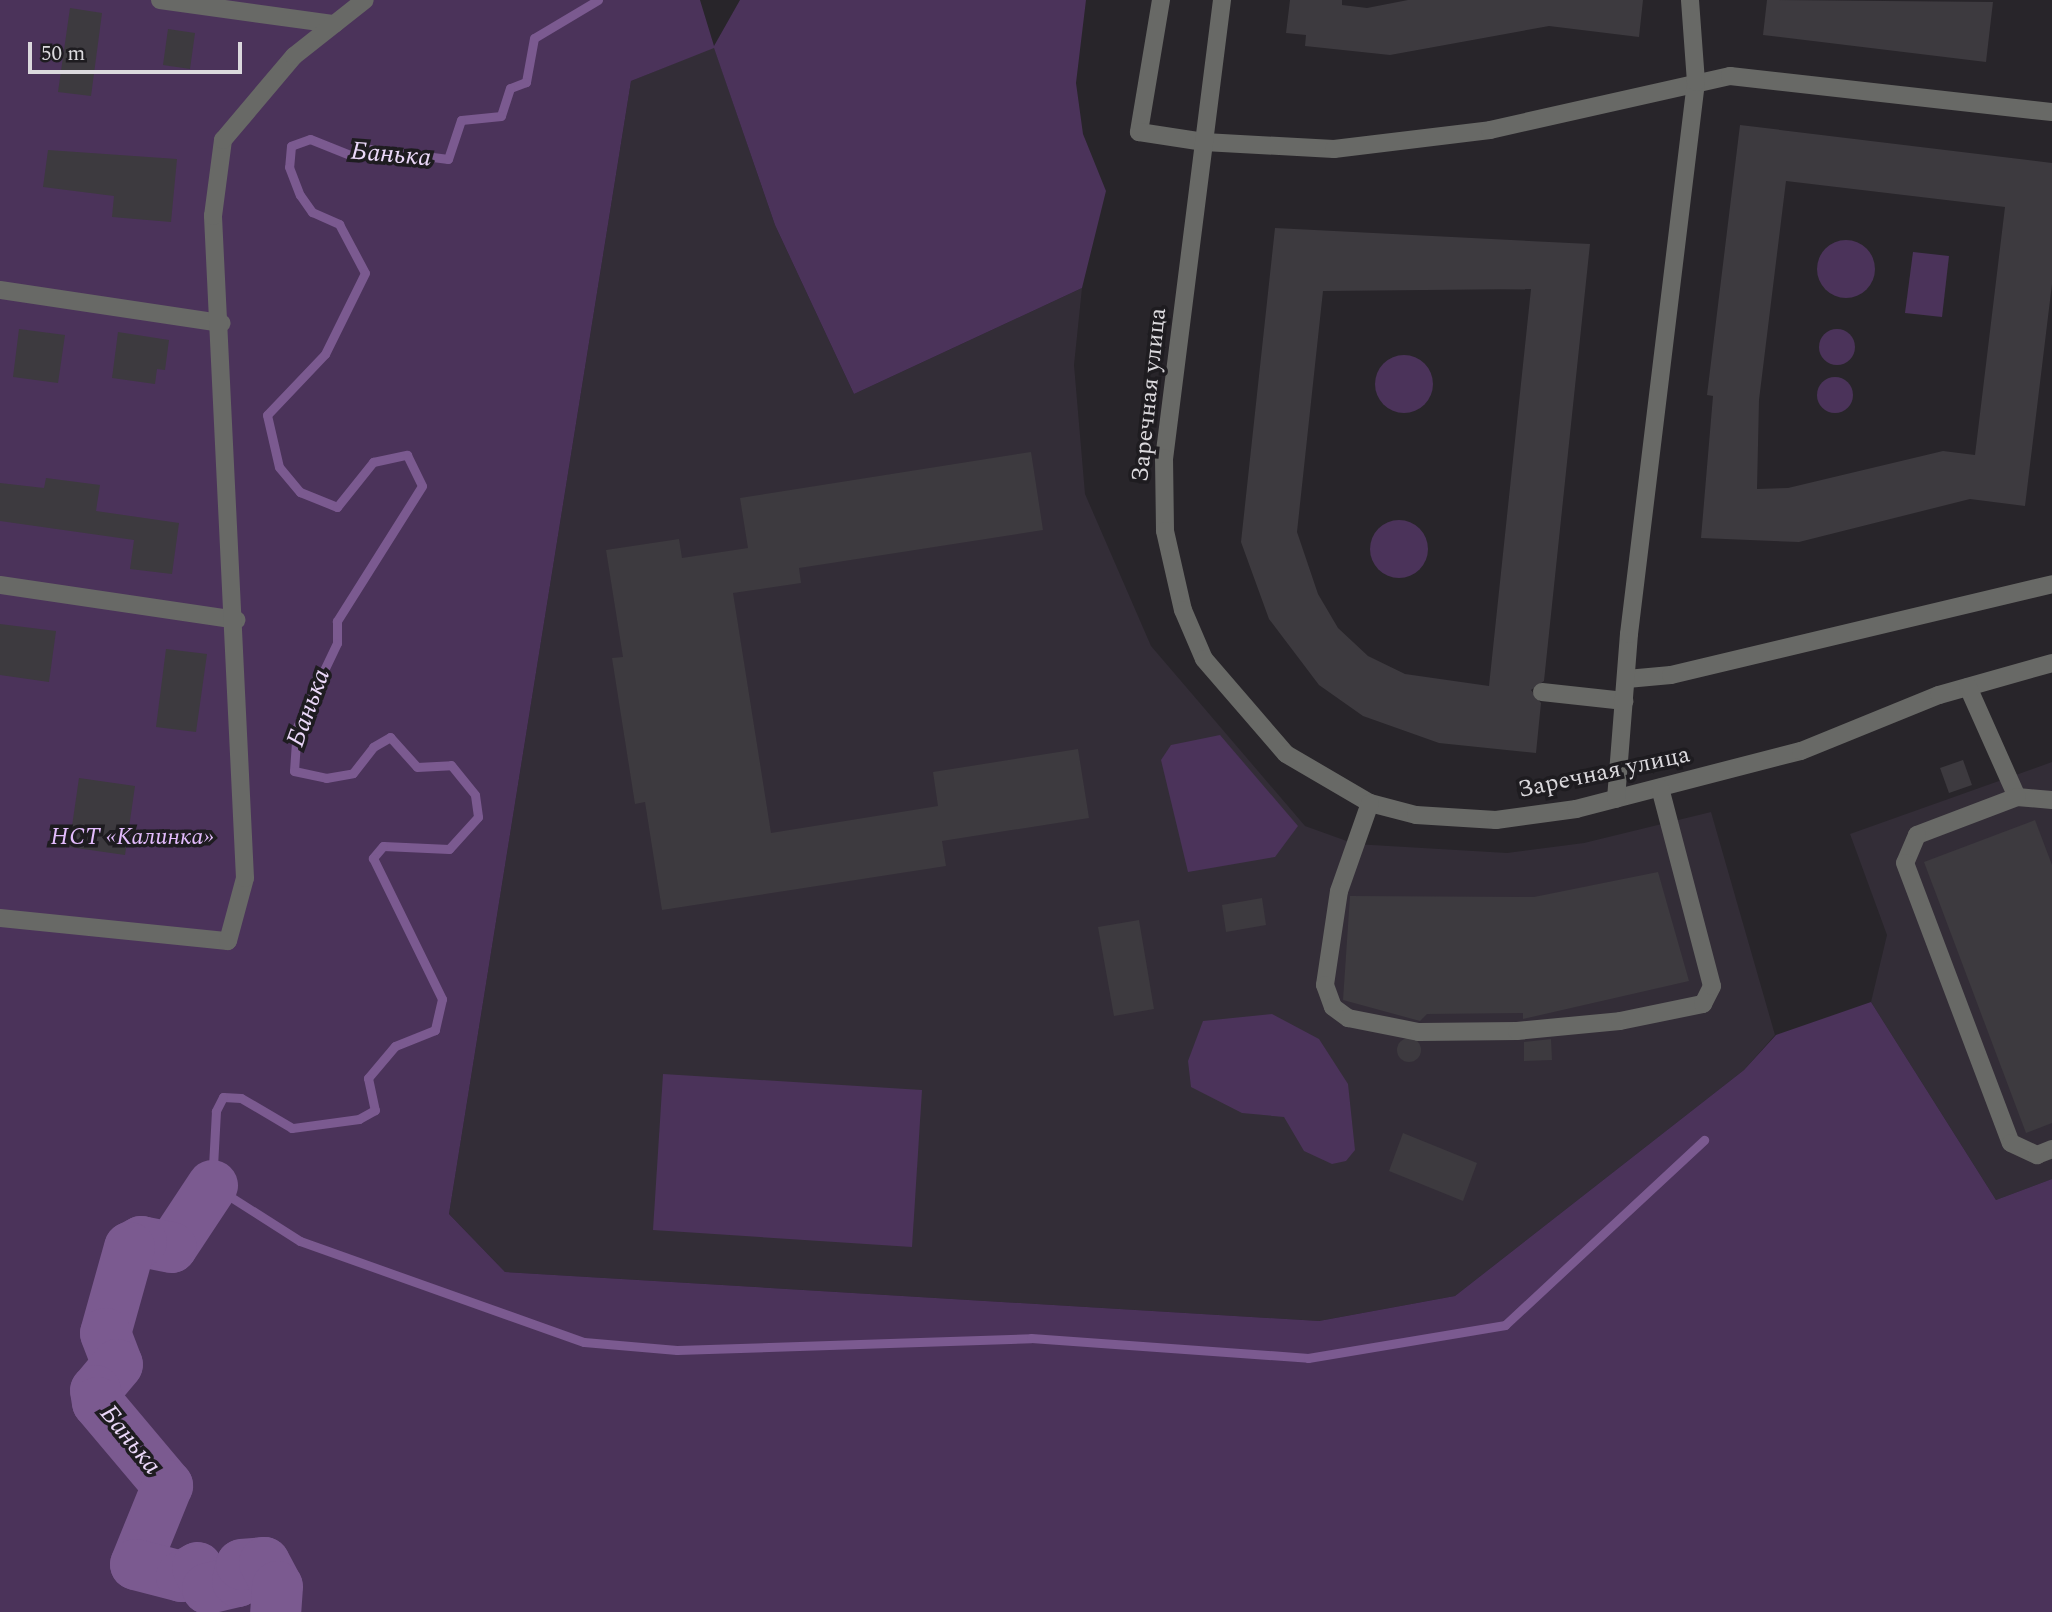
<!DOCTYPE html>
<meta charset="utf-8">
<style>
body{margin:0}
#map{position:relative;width:2052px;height:1612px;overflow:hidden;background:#28252a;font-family:Spectral,serif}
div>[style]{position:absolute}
.built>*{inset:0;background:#332d37}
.green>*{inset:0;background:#4b335a}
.round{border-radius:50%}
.stream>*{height:9px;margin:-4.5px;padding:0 4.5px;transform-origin:4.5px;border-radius:4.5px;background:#7b5a90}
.river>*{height:51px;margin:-25.5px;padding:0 25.5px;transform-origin:25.5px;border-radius:25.5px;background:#7b5a90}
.building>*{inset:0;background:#3d3a3f}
.minor>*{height:18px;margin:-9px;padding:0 9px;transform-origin:9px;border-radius:9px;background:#686966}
span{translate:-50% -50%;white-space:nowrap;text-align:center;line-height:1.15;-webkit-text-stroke:7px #1e1c20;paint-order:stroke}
.street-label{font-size:24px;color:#dbd9dd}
.park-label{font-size:24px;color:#e3bcfd;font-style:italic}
.water-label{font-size:26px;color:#ebd8f9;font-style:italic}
.scale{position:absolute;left:28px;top:42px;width:214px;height:32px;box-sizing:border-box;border:4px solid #dbd9dd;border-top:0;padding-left:9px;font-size:21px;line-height:24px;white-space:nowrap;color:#dbd9dd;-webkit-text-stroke:5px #1e1c20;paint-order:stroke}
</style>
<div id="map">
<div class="built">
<i style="clip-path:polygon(714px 47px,775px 225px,854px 394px,1082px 288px,1074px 365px,1085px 494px,1151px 646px,1305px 826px,1355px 844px,1507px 853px,1584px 843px,1711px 812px,1775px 1035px,1744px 1070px,1455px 1296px,1319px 1321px,505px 1272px,449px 1214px,631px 81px)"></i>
<i style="clip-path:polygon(2052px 762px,2052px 1179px,1996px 1200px,1871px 1002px,1887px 935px,1850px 834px)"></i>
</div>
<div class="green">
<i style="clip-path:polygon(0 0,700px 0,714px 46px,740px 0,1086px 0,1076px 83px,1083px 134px,1106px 191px,1082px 288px,854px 394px,775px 225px,714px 48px,631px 81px,449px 1214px,505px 1272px,1319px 1321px,1455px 1296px,1744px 1070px,1776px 1035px,1871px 1002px,1996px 1200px,2052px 1179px,2052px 1612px,0 1612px)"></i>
<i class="round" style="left:1817px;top:240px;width:58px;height:58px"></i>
<i style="clip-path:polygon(1913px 252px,1949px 256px,1942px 317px,1905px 313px)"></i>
<i class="round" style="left:1819px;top:329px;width:36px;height:36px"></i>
<i class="round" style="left:1375px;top:355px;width:58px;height:58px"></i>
<i class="round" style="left:1817px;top:377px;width:36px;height:36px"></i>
<i class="round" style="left:1370px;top:520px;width:58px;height:58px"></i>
<i style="clip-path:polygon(1220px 735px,1298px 826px,1275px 857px,1188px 872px,1161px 760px,1171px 745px)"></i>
<i style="clip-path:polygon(1272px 1014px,1319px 1039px,1348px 1084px,1355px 1150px,1346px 1161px,1332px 1164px,1304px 1151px,1284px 1117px,1242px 1113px,1191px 1087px,1188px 1061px,1203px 1021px)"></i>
<i style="clip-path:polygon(663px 1074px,922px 1090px,912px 1247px,653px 1230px)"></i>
</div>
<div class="stream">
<i style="left:598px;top:0;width:74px;rotate:149.3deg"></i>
<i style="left:534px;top:38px;width:45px;rotate:100.3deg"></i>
<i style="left:526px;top:82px;width:17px;rotate:159deg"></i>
<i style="left:510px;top:88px;width:29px;rotate:108deg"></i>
<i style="left:501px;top:116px;width:40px;rotate:174.3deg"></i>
<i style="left:461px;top:120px;width:41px;rotate:108.4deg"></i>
<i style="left:448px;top:159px;width:78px;rotate:-172.6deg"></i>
<i style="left:371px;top:149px;width:22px;rotate:164deg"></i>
<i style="left:350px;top:155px;width:43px;rotate:-158.2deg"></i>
<i style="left:310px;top:139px;width:20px;rotate:160deg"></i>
<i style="left:291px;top:146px;width:21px;rotate:95deg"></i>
<i style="left:289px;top:167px;width:30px;rotate:69deg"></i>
<i style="left:300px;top:195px;width:21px;rotate:55deg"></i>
<i style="left:312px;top:212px;width:30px;rotate:24deg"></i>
<i style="left:339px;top:224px;width:55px;rotate:62deg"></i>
<i style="left:365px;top:273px;width:90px;rotate:116.3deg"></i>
<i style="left:325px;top:354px;width:84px;rotate:133.6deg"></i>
<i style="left:267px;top:415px;width:53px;rotate:77deg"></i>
<i style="left:279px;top:467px;width:33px;rotate:50deg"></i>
<i style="left:300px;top:492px;width:40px;rotate:22deg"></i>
<i style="left:337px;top:507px;width:58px;rotate:-51.3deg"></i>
<i style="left:373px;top:462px;width:35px;rotate:-12deg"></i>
<i style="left:407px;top:455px;width:34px;rotate:64deg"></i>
<i style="left:422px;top:486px;width:160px;rotate:122.2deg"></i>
<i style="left:337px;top:621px;width:22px;rotate:90deg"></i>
<i style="left:337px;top:643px;width:93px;rotate:115.5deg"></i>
<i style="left:297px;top:727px;width:44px;rotate:93.9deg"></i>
<i style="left:294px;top:771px;width:33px;rotate:12deg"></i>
<i style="left:326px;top:778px;width:27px;rotate:-10deg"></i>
<i style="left:353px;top:773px;width:33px;rotate:-52deg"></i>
<i style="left:373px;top:747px;width:20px;rotate:-30deg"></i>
<i style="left:390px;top:737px;width:40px;rotate:48deg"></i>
<i style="left:417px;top:767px;width:34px;rotate:-3deg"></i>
<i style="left:451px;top:765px;width:38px;rotate:51deg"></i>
<i style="left:475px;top:795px;width:22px;rotate:82deg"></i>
<i style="left:478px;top:817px;width:43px;rotate:132.2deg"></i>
<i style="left:449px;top:849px;width:66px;rotate:-177.4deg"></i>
<i style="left:383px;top:846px;width:16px;rotate:130deg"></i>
<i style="left:373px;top:858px;width:157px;rotate:63.9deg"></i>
<i style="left:442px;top:999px;width:32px;rotate:103deg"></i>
<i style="left:435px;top:1030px;width:43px;rotate:158.2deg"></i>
<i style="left:395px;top:1046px;width:42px;rotate:130.2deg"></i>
<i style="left:368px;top:1078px;width:33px;rotate:78deg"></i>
<i style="left:375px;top:1110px;width:18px;rotate:151deg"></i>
<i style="left:359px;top:1119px;width:68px;rotate:172.3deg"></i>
<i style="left:292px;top:1128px;width:59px;rotate:-149.5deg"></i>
<i style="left:241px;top:1098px;width:18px;rotate:-177deg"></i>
<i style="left:223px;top:1097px;width:16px;rotate:117deg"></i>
<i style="left:216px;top:1111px;width:74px;rotate:93.1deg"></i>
<i style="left:212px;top:1185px;width:104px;rotate:32.5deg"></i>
<i style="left:300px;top:1241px;width:301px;rotate:19.6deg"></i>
<i style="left:584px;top:1342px;width:93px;rotate:4.9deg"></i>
<i style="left:677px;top:1350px;width:354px;rotate:-1.9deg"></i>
<i style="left:1031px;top:1338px;width:278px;rotate:4.1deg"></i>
<i style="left:1308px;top:1358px;width:200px;rotate:-9.5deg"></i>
<i style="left:1505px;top:1325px;width:272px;rotate:-42.9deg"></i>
</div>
<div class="river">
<i style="left:212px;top:1185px;width:74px;rotate:123.5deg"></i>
<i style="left:171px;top:1247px;width:31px;rotate:-169deg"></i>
<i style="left:141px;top:1241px;width:13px;rotate:153deg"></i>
<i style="left:129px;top:1247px;width:89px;rotate:105.6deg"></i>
<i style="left:105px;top:1333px;width:33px;rotate:69deg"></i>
<i style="left:117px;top:1364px;width:34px;rotate:130deg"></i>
<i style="left:95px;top:1390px;width:12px;rotate:81deg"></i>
<i style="left:97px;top:1402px;width:109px;rotate:49.9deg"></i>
<i style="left:167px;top:1485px;width:85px;rotate:112.1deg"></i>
<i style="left:135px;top:1564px;width:48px;rotate:14.6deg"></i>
<i style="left:181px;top:1576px;width:18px;rotate:-29deg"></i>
<i style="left:197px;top:1567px;width:23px;rotate:65deg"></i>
<i style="left:207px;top:1588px;width:31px;rotate:-13deg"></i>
<i style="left:237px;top:1581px;width:17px;rotate:-77deg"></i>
<i style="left:241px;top:1564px;width:23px;rotate:-5deg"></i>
<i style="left:264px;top:1562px;width:27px;rotate:62deg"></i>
<i style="left:277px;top:1586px;width:26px;rotate:94deg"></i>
</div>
<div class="building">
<i style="clip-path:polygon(1290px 0,1342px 0,1342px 5px,1367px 8px,1408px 0,1643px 0,1639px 37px,1549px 26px,1390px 55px,1305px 46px,1306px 35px,1286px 33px)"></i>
<i style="clip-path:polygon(1767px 0,1993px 2px,1986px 62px,1763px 35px)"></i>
<i style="clip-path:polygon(70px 8px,102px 13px,91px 96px,58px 92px)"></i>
<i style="clip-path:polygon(168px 29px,195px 33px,190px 69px,163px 65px)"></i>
<i style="clip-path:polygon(evenodd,1740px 125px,2052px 163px,2052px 284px,2025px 506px,1970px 499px,1799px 542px,1701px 538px,1713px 396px,1707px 395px,1740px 125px,1786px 181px,2005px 207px,1975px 455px,1943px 451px,1788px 488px,1757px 489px,1759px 400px,1786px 181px)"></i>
<i style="clip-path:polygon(48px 150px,177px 159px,171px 222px,112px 217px,114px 196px,43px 187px)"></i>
<i style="clip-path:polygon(evenodd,1275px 228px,1590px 244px,1544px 681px,1531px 690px,1541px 703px,1536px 753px,1439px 743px,1363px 716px,1319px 685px,1269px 619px,1241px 542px,1275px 228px,1531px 289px,1489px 686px,1405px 674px,1368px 656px,1338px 628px,1318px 594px,1297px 532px,1323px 291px,1531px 289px)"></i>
<i style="clip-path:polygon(19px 329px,65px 335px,58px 383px,13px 377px)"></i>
<i style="clip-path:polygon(118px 332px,169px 340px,165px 370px,157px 369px,155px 384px,112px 378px)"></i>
<i style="clip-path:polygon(1031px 452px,1043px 530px,799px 568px,801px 583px,733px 593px,771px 833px,938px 806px,933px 772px,1078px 749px,1089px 818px,942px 841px,946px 866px,662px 910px,645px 802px,635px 804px,612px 658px,623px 657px,606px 550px,679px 539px,682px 558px,748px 548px,740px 498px)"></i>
<i style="clip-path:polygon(46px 478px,100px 485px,96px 511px,179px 523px,172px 574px,130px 569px,134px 540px,0 521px,0 483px,44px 488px)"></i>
<i style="clip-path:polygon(0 624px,56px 631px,49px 682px,0 675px)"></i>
<i style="clip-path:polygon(166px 649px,207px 654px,196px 732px,156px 727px)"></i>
<i style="clip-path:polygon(1963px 760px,1972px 785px,1949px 793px,1940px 768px)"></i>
<i style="clip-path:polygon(79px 778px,135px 786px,125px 855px,69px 847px)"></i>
<i style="clip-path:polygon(2035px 820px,2052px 865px,2052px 1123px,2026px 1133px,1924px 862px)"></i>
<i style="clip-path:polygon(1658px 872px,1689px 981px,1523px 1019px,1523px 1013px,1427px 1014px,1420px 1021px,1343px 1000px,1350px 896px,1534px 897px)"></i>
<i style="clip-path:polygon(1262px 898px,1266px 925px,1226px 932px,1222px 905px)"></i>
<i style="clip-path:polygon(1139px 920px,1154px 1009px,1114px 1016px,1098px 927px)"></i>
<i class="round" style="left:1397px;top:1038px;width:24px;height:24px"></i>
<i style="clip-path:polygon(1551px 1039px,1552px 1060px,1524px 1061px,1524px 1042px)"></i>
<i style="clip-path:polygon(1403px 1133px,1477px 1163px,1463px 1201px,1389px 1171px)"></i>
</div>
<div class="minor">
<i style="left:160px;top:0;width:176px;rotate:7.9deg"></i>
<i style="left:1161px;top:0;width:134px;rotate:99.5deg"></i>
<i style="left:1139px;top:132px;width:66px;rotate:8.7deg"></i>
<i style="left:1204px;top:142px;width:130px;rotate:3.1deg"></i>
<i style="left:1334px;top:149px;width:157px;rotate:-6.9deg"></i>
<i style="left:1490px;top:130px;width:246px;rotate:-12.7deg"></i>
<i style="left:1730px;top:76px;width:324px;rotate:6.4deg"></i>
<i style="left:1222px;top:0;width:462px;rotate:97.2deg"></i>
<i style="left:1164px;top:458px;width:73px;rotate:89.2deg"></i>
<i style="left:1165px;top:531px;width:81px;rotate:77.2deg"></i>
<i style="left:1183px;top:610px;width:53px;rotate:66.8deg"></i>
<i style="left:1204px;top:659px;width:125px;rotate:49.2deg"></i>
<i style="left:1286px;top:754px;width:97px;rotate:30.3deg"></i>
<i style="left:1370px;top:803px;width:48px;rotate:14.6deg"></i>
<i style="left:1416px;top:815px;width:80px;rotate:3.6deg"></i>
<i style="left:1496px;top:820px;width:81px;rotate:-7.8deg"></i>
<i style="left:1576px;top:809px;width:232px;rotate:-14.5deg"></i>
<i style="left:1801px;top:751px;width:149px;rotate:-22.1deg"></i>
<i style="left:1939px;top:695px;width:117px;rotate:-15.8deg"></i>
<i style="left:0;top:290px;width:224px;rotate:8.5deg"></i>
<i style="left:0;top:585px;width:239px;rotate:8.4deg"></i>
<i style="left:1627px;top:679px;width:44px;rotate:-5.2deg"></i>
<i style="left:1671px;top:675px;width:392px;rotate:-13.4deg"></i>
<i style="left:1968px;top:687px;width:120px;rotate:66deg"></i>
<i style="left:1542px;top:692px;width:83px;rotate:6.2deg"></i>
<i style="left:1616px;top:799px;width:166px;rotate:-85.5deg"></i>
<i style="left:1629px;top:634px;width:556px;rotate:-83.08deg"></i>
<i style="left:1696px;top:82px;width:82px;rotate:-94.2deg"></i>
<i style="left:2052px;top:800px;width:35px;rotate:-175deg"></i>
<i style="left:2017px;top:797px;width:107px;rotate:159.2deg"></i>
<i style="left:1917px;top:835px;width:30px;rotate:113deg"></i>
<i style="left:1905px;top:863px;width:299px;rotate:69.3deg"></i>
<i style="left:2011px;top:1143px;width:29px;rotate:25deg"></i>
<i style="left:2037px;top:1155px;width:16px;rotate:-22deg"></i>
<i style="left:1370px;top:803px;width:93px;rotate:109.4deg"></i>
<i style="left:1339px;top:891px;width:95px;rotate:98.5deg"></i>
<i style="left:1325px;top:985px;width:23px;rotate:70deg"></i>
<i style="left:1333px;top:1007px;width:19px;rotate:36deg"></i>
<i style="left:1348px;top:1018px;width:72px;rotate:11.2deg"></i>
<i style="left:1419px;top:1032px;width:98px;rotate:-0.6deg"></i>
<i style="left:1517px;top:1031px;width:103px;rotate:-5.5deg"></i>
<i style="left:1620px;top:1021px;width:85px;rotate:-11.6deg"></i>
<i style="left:1703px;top:1004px;width:20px;rotate:-63deg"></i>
<i style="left:1712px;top:986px;width:205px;rotate:-104.7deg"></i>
<i style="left:0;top:918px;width:229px;rotate:5.8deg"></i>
<i style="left:228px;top:941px;width:65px;rotate:-74.9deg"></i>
<i style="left:245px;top:878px;width:663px;rotate:-92.77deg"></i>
<i style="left:213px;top:216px;width:77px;rotate:-82.5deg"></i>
<i style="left:223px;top:140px;width:110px;rotate:-49.8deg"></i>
<i style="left:294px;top:56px;width:90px;rotate:-38.3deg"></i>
</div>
<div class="street-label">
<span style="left:1150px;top:395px;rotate:-84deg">Заречная улица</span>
<span style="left:1604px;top:773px;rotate:-12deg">Заречная улица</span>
</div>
<div class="park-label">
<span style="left:132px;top:838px">НСТ «Калинка»</span>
</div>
<div class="water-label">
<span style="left:391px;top:155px;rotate:5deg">Банька</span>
<span style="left:309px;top:708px;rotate:-70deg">Банька</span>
<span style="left:130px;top:1440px;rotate:51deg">Банька</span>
</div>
<div class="scale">50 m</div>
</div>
